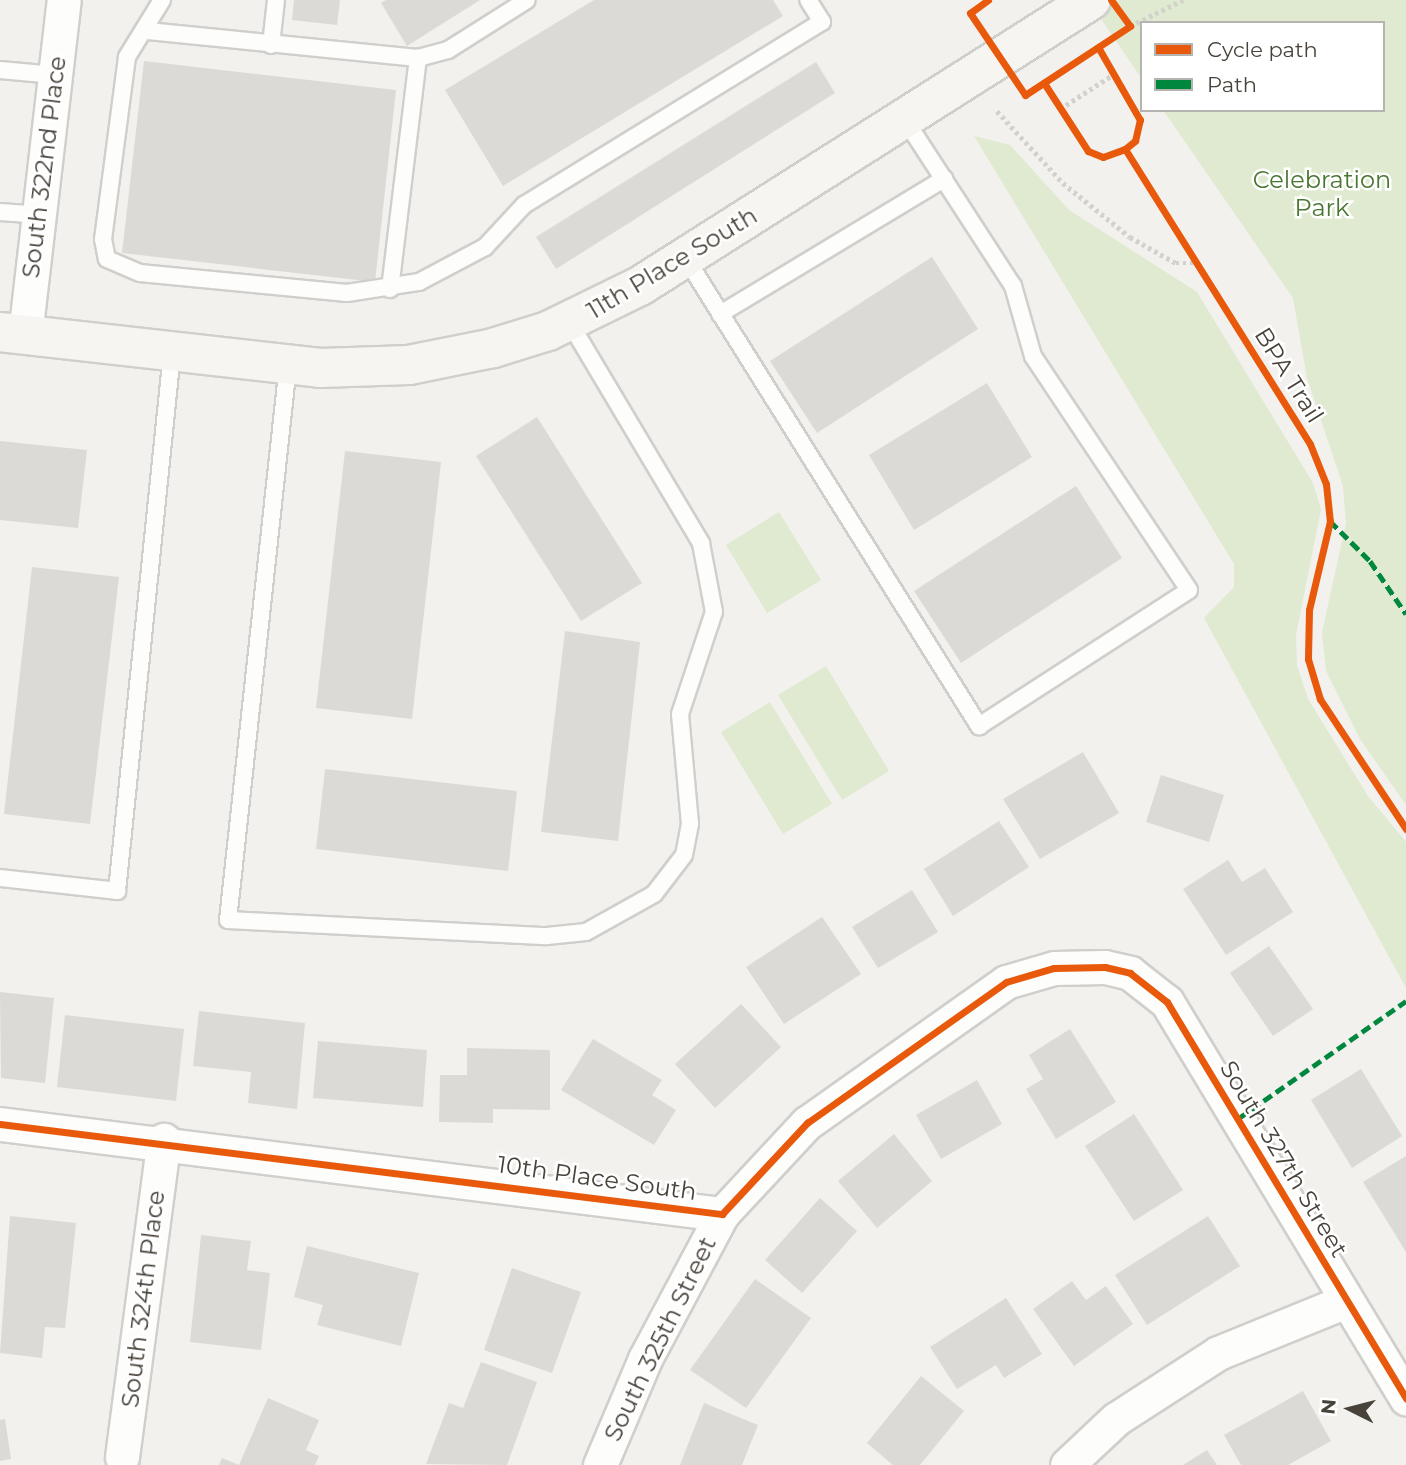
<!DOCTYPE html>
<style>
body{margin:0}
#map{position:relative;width:1406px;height:1465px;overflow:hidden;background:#f2f1ee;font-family:Montserrat,sans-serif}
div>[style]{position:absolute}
.green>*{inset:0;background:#dfead0}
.building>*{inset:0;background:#dcdad6}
.path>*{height:4.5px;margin-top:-2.25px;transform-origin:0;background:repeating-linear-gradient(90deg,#d2d1cc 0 3.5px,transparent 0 7px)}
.roads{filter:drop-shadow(2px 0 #d0cfcb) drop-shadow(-2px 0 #d0cfcb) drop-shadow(0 2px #d0cfcb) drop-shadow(0 -2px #d0cfcb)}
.lane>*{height:16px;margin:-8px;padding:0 8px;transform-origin:8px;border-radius:8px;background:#fdfdfc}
.street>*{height:33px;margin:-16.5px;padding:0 16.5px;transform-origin:16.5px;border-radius:16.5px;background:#fdfdfc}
.secondary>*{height:38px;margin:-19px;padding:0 19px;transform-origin:19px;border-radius:19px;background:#f6f5f1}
.quiet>*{height:5px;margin-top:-2.5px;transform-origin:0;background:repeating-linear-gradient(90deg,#00873e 0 10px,transparent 0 15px)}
.cycleway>*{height:7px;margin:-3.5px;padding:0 3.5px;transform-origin:3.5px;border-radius:3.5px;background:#e8590c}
span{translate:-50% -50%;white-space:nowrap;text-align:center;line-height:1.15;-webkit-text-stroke:5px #fff;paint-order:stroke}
.street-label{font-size:24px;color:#48433a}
.park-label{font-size:24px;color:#497631}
.legend{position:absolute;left:1140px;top:21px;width:245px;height:91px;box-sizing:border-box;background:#fff;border:2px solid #b6b4b0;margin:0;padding:9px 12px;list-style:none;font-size:21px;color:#48433a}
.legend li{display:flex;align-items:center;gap:14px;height:35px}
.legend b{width:35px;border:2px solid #b6b4b0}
.north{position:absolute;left:1315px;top:1374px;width:70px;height:70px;-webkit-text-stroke:5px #fff;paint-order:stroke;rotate:276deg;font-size:19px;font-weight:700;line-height:28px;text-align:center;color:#48433a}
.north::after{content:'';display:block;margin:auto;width:24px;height:32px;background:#48433a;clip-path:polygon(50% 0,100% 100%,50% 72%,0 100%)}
</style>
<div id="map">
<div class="green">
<i style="clip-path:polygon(1088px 0,1406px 0,1406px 805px,1360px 739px,1326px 671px,1322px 632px,1346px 523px,1343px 486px,1307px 378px,1293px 298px,1163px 110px,1383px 110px,1383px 23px,1142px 23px,1142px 79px)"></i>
<i style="clip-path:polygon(974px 136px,1010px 145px,1069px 210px,1197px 292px,1313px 483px,1321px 509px,1296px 635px,1297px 665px,1308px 699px,1368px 796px,1406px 842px,1406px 988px,1204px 618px,1234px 587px,1234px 564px)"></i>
<i style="clip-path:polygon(779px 512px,821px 580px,767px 613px,726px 545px)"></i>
<i style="clip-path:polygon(826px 666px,889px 771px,842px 800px,778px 695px)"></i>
<i style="clip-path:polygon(770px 702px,832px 804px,783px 834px,721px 732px)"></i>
</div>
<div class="building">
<i style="clip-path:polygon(294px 0,340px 0,337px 25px,292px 20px)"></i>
<i style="clip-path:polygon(386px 0,480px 0,407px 46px,381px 3px)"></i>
<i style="clip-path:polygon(594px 0,773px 0,783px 16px,503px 186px,445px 90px)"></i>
<i style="clip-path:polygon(144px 61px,396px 90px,375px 282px,122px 253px)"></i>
<i style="clip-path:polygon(816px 62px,835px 93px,556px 269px,536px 237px)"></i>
<i style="clip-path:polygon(932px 257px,978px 329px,817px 433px,770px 361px)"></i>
<i style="clip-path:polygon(987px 383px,1032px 457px,914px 530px,869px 455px)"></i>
<i style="clip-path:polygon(537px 417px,642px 583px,581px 621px,476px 456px)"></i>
<i style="clip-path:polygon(0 441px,87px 450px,78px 528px,0 520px)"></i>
<i style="clip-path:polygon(345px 451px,441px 462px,412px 719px,316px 708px)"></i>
<i style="clip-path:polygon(1076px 486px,1122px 558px,961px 663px,914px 591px)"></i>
<i style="clip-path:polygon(32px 567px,119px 577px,90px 824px,4px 814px)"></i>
<i style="clip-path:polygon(565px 631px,640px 642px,618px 841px,541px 832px)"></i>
<i style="clip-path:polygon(1083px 752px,1119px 813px,1040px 859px,1003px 799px)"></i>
<i style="clip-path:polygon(325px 769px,517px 791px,508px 871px,316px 849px)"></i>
<i style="clip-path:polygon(1161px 775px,1224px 795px,1209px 842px,1146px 822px)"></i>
<i style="clip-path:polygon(999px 821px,1029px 867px,953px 916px,924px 869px)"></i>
<i style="clip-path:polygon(1228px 860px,1242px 882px,1265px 868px,1293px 912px,1226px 955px,1183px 889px)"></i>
<i style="clip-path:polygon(912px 890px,938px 932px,878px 968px,852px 927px)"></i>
<i style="clip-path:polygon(822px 917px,861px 974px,784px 1024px,746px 967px)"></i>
<i style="clip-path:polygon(1269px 946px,1313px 1009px,1273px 1036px,1230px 973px)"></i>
<i style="clip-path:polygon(0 992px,54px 998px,45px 1083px,1px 1078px)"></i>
<i style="clip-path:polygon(741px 1004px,781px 1047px,715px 1108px,675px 1064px)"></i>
<i style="clip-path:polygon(199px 1011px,305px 1023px,297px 1109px,248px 1103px,251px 1072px,193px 1066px)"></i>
<i style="clip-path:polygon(65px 1015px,184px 1029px,176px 1101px,57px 1087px)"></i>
<i style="clip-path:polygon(1070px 1029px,1116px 1102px,1056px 1139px,1026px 1089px,1043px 1079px,1029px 1055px)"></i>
<i style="clip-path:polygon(593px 1039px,662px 1080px,652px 1095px,676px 1110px,654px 1145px,561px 1090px)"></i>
<i style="clip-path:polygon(318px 1041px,427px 1050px,423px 1107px,313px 1098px)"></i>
<i style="clip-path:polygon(467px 1048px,550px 1050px,550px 1110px,493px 1109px,493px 1123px,439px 1122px,440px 1075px,467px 1075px)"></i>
<i style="clip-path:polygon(1361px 1069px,1402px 1136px,1352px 1168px,1311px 1100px)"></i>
<i style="clip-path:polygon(977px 1080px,1002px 1124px,941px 1159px,916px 1115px)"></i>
<i style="clip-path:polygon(1134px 1114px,1183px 1190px,1134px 1221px,1085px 1146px)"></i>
<i style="clip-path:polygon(894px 1134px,932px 1181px,877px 1228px,838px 1181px)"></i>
<i style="clip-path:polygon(1406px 1156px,1406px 1252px,1363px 1182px)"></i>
<i style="clip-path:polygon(820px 1198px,857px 1231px,802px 1293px,765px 1260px)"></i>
<i style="clip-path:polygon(10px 1216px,76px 1223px,65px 1328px,45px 1327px,42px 1358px,0 1353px)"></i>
<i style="clip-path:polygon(1208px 1216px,1240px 1266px,1147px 1325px,1115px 1275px)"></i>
<i style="clip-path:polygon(201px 1235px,251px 1241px,247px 1270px,270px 1273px,261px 1350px,190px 1342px)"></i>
<i style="clip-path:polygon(307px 1246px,419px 1273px,401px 1346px,317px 1325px,323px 1305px,294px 1297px)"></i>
<i style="clip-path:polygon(512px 1268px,581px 1292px,552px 1373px,484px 1350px)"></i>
<i style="clip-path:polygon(755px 1279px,811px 1318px,746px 1408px,690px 1370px)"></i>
<i style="clip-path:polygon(1072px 1281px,1086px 1300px,1106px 1286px,1133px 1324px,1074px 1366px,1033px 1309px)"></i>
<i style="clip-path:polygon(1006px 1298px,1042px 1354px,1004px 1378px,996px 1365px,957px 1389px,930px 1347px)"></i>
<i style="clip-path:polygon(481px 1362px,537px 1382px,507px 1465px,426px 1464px,449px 1403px,463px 1408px)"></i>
<i style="clip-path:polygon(921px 1376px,964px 1411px,920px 1465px,893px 1465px,867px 1443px)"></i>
<i style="clip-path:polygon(1303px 1391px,1331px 1441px,1288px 1465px,1241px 1465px,1224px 1435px)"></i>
<i style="clip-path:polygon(268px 1398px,319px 1420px,306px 1450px,319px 1456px,315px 1465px,219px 1465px,222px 1458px,239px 1465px)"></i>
<i style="clip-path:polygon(704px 1403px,758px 1425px,742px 1465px,680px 1465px)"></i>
<i style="clip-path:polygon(5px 1419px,11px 1459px,0 1461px,0 1420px)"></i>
<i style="clip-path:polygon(1207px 1450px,1217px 1465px,1183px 1465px)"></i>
</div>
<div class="path">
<i style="left:1130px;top:26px;width:59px;rotate:-26.1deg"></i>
<i style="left:1060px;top:109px;width:64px;rotate:-32.9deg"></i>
<i style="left:997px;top:111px;width:98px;rotate:47.5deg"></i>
<i style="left:1063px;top:183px;width:86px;rotate:38.9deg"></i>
<i style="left:1130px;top:237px;width:53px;rotate:29.5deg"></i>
<i style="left:1176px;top:263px;width:20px"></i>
</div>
<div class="roads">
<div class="lane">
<i style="left:162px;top:0;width:67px;rotate:121.6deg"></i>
<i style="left:127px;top:57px;width:184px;rotate:97.5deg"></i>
<i style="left:103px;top:239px;width:20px;rotate:79deg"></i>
<i style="left:107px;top:259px;width:36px;rotate:23deg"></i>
<i style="left:140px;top:273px;width:208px;rotate:5.5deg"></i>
<i style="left:347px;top:293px;width:73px;rotate:-8.7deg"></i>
<i style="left:419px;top:282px;width:75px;rotate:-27.9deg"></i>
<i style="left:485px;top:247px;width:57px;rotate:-47.1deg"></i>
<i style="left:524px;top:205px;width:350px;rotate:-31.6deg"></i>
<i style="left:822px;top:22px;width:26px;rotate:-122deg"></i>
<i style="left:148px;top:31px;width:271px;rotate:5.7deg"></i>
<i style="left:418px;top:58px;width:31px;rotate:-15deg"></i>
<i style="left:448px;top:50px;width:93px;rotate:-32.3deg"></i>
<i style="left:271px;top:45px;width:45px;rotate:-83.7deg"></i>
<i style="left:0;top:70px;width:55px;rotate:5.2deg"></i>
<i style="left:0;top:212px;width:39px;rotate:4deg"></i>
<i style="left:685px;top:257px;width:554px;rotate:57.92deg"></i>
<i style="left:979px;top:726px;width:250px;rotate:-32.9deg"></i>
<i style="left:1189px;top:590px;width:281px;rotate:-123.7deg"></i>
<i style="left:1033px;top:356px;width:73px;rotate:-105.9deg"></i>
<i style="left:1013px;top:286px;width:198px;rotate:-123deg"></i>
<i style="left:390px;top:289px;width:233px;rotate:-83.1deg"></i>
<i style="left:720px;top:314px;width:262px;rotate:-31.1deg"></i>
<i style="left:288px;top:365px;width:558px;rotate:96.17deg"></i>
<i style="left:228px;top:920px;width:319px;rotate:2.9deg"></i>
<i style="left:547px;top:936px;width:39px;rotate:-6deg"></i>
<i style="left:586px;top:932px;width:78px;rotate:-29.2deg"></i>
<i style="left:654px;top:894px;width:49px;rotate:-52.4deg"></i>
<i style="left:684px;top:855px;width:32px;rotate:-79deg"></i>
<i style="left:690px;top:824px;width:110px;rotate:-95.2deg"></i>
<i style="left:680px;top:714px;width:108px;rotate:-71.6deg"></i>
<i style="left:714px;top:612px;width:70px;rotate:-100.7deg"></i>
<i style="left:701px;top:543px;width:257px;rotate:-120.8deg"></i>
<i style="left:0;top:878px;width:118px;rotate:6.3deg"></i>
<i style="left:117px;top:891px;width:541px;rotate:-84.16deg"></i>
</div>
<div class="street">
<i style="left:25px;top:335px;width:337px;rotate:-83.4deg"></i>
<i style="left:0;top:1124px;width:728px;rotate:7.11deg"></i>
<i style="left:722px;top:1214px;width:125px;rotate:-47deg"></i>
<i style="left:807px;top:1123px;width:244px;rotate:-35.3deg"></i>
<i style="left:1006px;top:982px;width:50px;rotate:-16.3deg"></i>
<i style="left:1054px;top:968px;width:51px;rotate:-1.1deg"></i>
<i style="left:1105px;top:967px;width:26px;rotate:13deg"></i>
<i style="left:1130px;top:973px;width:47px;rotate:38.1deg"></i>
<i style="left:1167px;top:1002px;width:463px;rotate:58.9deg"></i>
<i style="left:122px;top:1457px;width:320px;rotate:-82.5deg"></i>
<i style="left:600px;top:1465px;width:115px;rotate:-67deg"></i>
<i style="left:645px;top:1359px;width:164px;rotate:-62deg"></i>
<i style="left:1067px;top:1465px;width:67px;rotate:-43.2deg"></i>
<i style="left:1116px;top:1419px;width:121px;rotate:-32.9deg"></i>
<i style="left:1218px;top:1353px;width:138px;rotate:-22.1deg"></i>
</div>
<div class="secondary">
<i style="left:0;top:332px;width:322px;rotate:6.4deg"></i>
<i style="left:320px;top:368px;width:89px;rotate:-1.9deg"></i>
<i style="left:409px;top:365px;width:86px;rotate:-11.4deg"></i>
<i style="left:493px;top:348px;width:58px;rotate:-17.2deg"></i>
<i style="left:548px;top:331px;width:102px;rotate:-26.1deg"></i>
<i style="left:640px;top:286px;width:534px;rotate:-32.38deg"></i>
</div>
</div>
<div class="quiet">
<i style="left:1330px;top:521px;width:57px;rotate:45deg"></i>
<i style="left:1370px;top:561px;width:64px;rotate:55.8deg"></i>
<i style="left:1239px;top:1118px;width:204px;rotate:-35deg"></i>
</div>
<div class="cycleway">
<i style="left:988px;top:0;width:22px;rotate:144deg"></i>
<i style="left:970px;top:13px;width:99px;rotate:56.1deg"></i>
<i style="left:1025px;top:95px;width:126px;rotate:-33.3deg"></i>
<i style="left:1130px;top:26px;width:32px;rotate:-126deg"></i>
<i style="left:1044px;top:83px;width:81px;rotate:57.1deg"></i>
<i style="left:1088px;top:151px;width:16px;rotate:22deg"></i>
<i style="left:1103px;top:157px;width:23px;rotate:-20deg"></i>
<i style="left:1125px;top:149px;width:13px;rotate:-39deg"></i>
<i style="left:1135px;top:141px;width:22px;rotate:-77deg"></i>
<i style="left:1140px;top:120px;width:84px;rotate:-119.9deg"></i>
<i style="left:1125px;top:149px;width:348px;rotate:57.9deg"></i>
<i style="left:1310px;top:444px;width:43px;rotate:68.2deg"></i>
<i style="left:1326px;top:484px;width:37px;rotate:84deg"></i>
<i style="left:1330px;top:521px;width:91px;rotate:103.3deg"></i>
<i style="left:1309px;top:610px;width:49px;rotate:91.2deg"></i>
<i style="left:1308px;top:659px;width:42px;rotate:73.3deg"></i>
<i style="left:1320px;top:699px;width:156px;rotate:56.5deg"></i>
<i style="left:0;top:1124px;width:728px;rotate:7.11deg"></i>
<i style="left:722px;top:1214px;width:125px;rotate:-47deg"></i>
<i style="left:807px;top:1123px;width:244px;rotate:-35.3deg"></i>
<i style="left:1006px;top:982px;width:50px;rotate:-16.3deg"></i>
<i style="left:1054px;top:968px;width:51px;rotate:-1.1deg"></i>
<i style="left:1105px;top:967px;width:26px;rotate:13deg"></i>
<i style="left:1130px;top:973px;width:47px;rotate:38.1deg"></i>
<i style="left:1167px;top:1002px;width:463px;rotate:58.9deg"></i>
</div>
<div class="street-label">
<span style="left:44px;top:167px;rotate:-83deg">South 322nd Place</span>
<span style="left:672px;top:263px;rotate:-31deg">11th Place South</span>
<span style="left:1289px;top:375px;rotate:58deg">BPA Trail</span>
<span style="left:1284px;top:1159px;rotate:59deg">South 327th Street</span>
<span style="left:597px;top:1178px;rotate:8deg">10th Place South</span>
<span style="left:143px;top:1299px;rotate:-83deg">South 324th Place</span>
<span style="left:660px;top:1339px;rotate:-64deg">South 325th Street</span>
</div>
<div class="park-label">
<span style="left:1322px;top:194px">Celebration<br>Park</span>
</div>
<ul class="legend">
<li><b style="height:9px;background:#e8590c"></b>Cycle path</li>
<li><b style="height:9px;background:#00873e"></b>Path</li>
</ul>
<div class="north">N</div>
</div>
